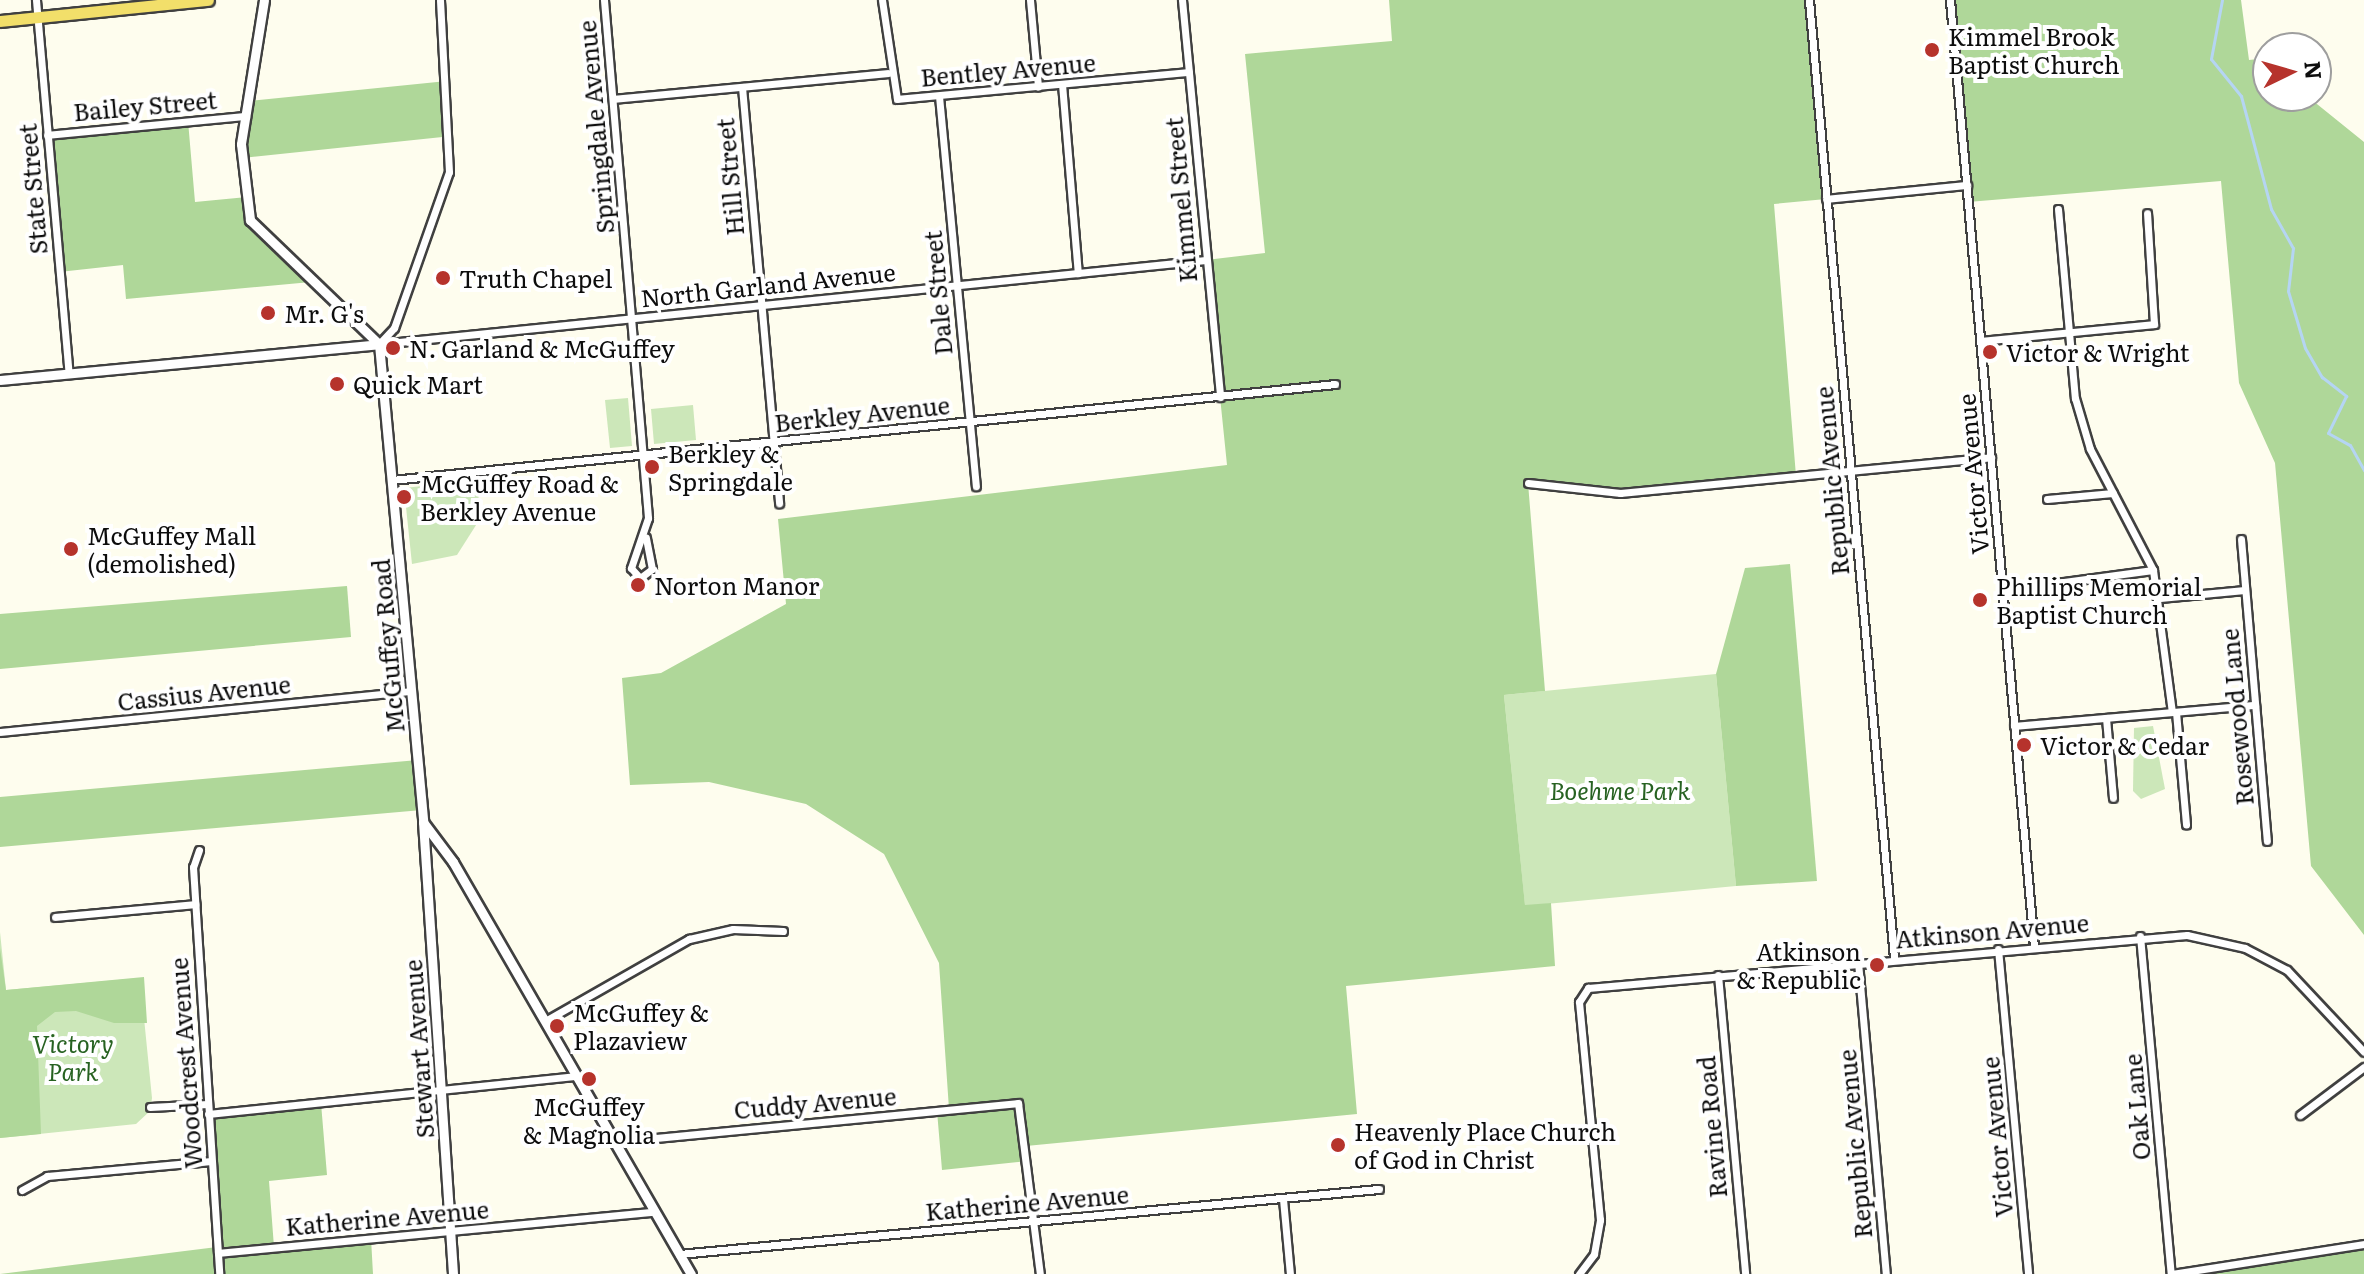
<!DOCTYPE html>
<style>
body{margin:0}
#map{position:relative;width:2364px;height:1274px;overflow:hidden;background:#fefdee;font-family:Literata,serif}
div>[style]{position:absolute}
.green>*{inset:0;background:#cce7b9}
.forest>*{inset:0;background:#afd799}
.stream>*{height:3px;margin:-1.5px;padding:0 1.5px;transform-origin:1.5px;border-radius:1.5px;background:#b5d5f3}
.roads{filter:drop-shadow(2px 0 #404040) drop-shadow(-2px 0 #404040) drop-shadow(0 2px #404040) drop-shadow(0 -2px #404040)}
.minor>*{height:7px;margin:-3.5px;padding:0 3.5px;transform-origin:3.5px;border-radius:3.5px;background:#fff}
.tertiary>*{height:9px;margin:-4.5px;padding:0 4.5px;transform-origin:4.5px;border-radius:4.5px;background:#fff}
.primary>*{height:11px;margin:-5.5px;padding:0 5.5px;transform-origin:5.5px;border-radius:5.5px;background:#f2df6a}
.dots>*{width:22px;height:22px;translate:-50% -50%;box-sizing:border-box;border:4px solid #fff;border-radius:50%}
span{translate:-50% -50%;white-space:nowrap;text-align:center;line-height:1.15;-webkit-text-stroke:8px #fff;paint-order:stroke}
.poi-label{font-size:24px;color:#0d0d0d}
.left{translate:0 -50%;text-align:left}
.right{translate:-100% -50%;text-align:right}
.street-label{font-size:24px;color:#0d0d0d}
.park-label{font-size:24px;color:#276221;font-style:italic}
.north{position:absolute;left:2252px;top:32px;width:80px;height:80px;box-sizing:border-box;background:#fff;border:2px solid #9e9e9e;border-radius:50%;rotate:85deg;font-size:22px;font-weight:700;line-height:32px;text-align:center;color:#0d0d0d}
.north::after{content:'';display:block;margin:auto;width:28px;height:36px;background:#b6332c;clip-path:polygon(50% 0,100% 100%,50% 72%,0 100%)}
</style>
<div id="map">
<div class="green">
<i style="clip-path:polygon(628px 398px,632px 446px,610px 448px,605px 400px)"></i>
<i style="clip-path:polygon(693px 405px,696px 440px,654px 444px,651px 409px)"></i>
<i style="clip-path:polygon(479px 480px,478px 522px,457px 555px,412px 564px,404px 488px)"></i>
<i style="clip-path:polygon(1716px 674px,1736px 886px,1525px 906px,1504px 695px)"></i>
<i style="clip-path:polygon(2153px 726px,2165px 789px,2141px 799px,2133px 791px,2134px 728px)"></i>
<i style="clip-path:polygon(0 932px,6px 990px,140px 978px,152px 1098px,150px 1111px,136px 1124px,0 1138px)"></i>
</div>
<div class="forest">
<i style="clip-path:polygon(1389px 0,1809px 0,1826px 199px,1774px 204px,1796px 476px,1594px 494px,1528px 483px,1545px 691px,1504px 695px,1525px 905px,1551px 903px,1555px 966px,1346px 986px,1357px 1114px,1026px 1146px,1027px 1161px,942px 1170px,937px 1111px,949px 1109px,939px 963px,884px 854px,806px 804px,709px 782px,630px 785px,622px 678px,661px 673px,786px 604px,778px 519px,1227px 465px,1206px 260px,1265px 253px,1245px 54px,1392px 41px)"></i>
<i style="clip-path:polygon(1950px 0,2241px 0,2249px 60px,2268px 58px,2268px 96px,2307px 96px,2364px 142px,2364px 935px,2311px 866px,2275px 463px,2239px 383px,2221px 181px,1968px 202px)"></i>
<i style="clip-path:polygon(447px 81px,452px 136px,242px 158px,248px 101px)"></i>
<i style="clip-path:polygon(188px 121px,195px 202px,247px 197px,250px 220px,311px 282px,126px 299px,123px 265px,59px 272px,47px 135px)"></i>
<i style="clip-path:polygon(1790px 564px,1817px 881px,1736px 886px,1716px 674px,1745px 568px)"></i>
<i style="clip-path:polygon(347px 586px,351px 637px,0 669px,0 614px)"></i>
<i style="clip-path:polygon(418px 760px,422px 810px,0 847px,0 797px)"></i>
<i style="clip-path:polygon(0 948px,6px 990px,144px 977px,147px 1023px,114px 1023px,76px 1011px,55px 1012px,37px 1026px,41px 1134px,0 1138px)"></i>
<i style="clip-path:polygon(321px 1103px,327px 1175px,269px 1181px,274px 1247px,371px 1238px,373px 1274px,0 1274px,217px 1247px,208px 1114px)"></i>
<i style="clip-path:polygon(2364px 1244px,2364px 1274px,2172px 1274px)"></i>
</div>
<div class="stream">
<i style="left:2222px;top:0;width:60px;rotate:100.6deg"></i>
<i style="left:2211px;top:59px;width:48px;rotate:51deg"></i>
<i style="left:2241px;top:96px;width:117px;rotate:75.1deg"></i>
<i style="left:2271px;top:209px;width:45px;rotate:60.6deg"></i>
<i style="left:2293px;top:248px;width:43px;rotate:96.6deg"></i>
<i style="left:2288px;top:291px;width:59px;rotate:73.4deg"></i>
<i style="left:2305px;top:348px;width:34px;rotate:60deg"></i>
<i style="left:2322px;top:377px;width:31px;rotate:38deg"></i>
<i style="left:2346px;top:396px;width:41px;rotate:115.9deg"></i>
<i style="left:2328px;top:433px;width:25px;rotate:29deg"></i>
<i style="left:2350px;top:445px;width:29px;rotate:61deg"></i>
</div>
<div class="roads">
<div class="minor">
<i style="left:36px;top:0;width:375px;rotate:85deg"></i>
<i style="left:604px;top:0;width:520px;rotate:85.14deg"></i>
<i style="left:648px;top:518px;width:53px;rotate:108.8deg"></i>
<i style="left:631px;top:568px;width:13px;rotate:48deg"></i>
<i style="left:640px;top:578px;width:15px;rotate:-37deg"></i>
<i style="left:652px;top:569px;width:32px;rotate:-101deg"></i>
<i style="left:882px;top:0;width:100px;rotate:81.4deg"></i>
<i style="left:897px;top:99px;width:293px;rotate:-5.3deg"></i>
<i style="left:1030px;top:0;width:87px;rotate:84.7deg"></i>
<i style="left:1182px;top:0;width:399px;rotate:84.5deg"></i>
<i style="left:1809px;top:0;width:963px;rotate:84.93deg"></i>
<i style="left:1950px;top:0;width:950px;rotate:84.93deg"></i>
<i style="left:1062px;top:84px;width:190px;rotate:85.2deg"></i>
<i style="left:742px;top:87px;width:418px;rotate:84.9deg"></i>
<i style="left:939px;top:96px;width:392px;rotate:84.6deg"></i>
<i style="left:613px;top:99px;width:276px;rotate:-5.4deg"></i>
<i style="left:47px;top:135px;width:200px;rotate:-5.5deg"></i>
<i style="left:1826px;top:199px;width:142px;rotate:-5.7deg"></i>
<i style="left:2058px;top:209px;width:190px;rotate:84.9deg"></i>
<i style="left:2075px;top:398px;width:53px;rotate:73.6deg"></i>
<i style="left:2090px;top:449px;width:136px;rotate:62.5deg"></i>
<i style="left:2153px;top:570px;width:143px;rotate:82.4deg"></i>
<i style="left:1981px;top:341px;width:174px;rotate:-5.6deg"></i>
<i style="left:2154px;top:324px;width:111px;rotate:-93.6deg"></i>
<i style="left:379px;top:344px;width:831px;rotate:-5.8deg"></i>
<i style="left:379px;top:344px;width:22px;rotate:-47deg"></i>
<i style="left:394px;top:328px;width:165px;rotate:-70.6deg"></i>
<i style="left:449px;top:172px;width:172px;rotate:-93deg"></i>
<i style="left:392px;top:480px;width:948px;rotate:-5.81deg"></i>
<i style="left:1528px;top:483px;width:93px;rotate:6.2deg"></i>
<i style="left:1620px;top:493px;width:373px;rotate:-5.5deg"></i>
<i style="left:2047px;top:499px;width:66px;rotate:-5.2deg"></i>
<i style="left:2241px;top:539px;width:303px;rotate:85.1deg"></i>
<i style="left:2034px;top:586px;width:120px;rotate:-7.7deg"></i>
<i style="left:2160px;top:598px;width:85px;rotate:-5.4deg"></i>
<i style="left:2176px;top:712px;width:113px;rotate:84.9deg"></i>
<i style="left:2106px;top:718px;width:80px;rotate:85deg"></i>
<i style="left:2014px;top:726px;width:242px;rotate:-5deg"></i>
<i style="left:0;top:732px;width:413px;rotate:-5.7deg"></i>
<i style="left:199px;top:850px;width:18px;rotate:109deg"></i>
<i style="left:193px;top:867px;width:408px;rotate:86.3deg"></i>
<i style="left:55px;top:917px;width:141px;rotate:-5.3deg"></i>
<i style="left:2140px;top:936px;width:339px;rotate:84.8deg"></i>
<i style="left:1998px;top:949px;width:326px;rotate:84.7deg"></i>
<i style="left:1858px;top:962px;width:313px;rotate:84.9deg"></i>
<i style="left:1718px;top:975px;width:300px;rotate:84.8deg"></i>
<i style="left:545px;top:1021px;width:166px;rotate:-29.7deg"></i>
<i style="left:689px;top:939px;width:45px;rotate:-12.8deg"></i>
<i style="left:733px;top:929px;width:50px;rotate:2.3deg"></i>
<i style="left:150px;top:1107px;width:58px;rotate:-3deg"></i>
<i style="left:208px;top:1114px;width:371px;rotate:-5.9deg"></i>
<i style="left:2300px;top:1115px;width:80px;rotate:-36.9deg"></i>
<i style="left:615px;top:1142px;width:405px;rotate:-5.5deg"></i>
<i style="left:1018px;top:1103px;width:172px;rotate:82.7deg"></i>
<i style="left:22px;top:1190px;width:29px;rotate:-29deg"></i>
<i style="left:47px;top:1176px;width:165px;rotate:-5.2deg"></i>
<i style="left:1283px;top:1199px;width:75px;rotate:84.7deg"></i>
<i style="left:218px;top:1253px;width:439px;rotate:-5.4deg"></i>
<i style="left:679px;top:1254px;width:703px;rotate:-5.31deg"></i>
<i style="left:1579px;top:1274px;width:25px;rotate:-53deg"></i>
<i style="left:1594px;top:1254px;width:35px;rotate:-80deg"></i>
<i style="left:1600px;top:1220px;width:219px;rotate:-95.5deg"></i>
<i style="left:1579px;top:1002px;width:17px;rotate:-57deg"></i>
<i style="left:1588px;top:988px;width:601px;rotate:-5.06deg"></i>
<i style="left:2187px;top:935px;width:59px;rotate:12.6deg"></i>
<i style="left:2245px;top:948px;width:47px;rotate:27.6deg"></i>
<i style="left:2287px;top:970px;width:112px;rotate:46.8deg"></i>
<i style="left:2172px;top:1274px;width:194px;rotate:-8.9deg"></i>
</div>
<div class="tertiary">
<i style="left:264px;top:0;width:146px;rotate:99.1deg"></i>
<i style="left:241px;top:144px;width:77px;rotate:83.2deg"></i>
<i style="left:250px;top:220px;width:179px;rotate:43.9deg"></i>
<i style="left:379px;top:344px;width:480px;rotate:84.7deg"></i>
<i style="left:423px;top:822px;width:453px;rotate:86.2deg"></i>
<i style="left:0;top:380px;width:381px;rotate:-5.4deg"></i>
<i style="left:423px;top:822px;width:50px;rotate:53.1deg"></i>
<i style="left:453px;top:862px;width:476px;rotate:60deg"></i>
</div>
<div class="primary">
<i style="left:0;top:21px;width:209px;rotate:-5.8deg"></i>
</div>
</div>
<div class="dots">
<i style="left:1932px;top:50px;background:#b6332c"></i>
<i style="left:443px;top:278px;background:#b6332c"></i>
<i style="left:268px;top:313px;background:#b6332c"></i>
<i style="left:393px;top:348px;background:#b6332c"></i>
<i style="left:1990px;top:352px;background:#b6332c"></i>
<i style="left:337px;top:384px;background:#b6332c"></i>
<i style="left:652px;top:467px;background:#b6332c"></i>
<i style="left:404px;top:497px;background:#b6332c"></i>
<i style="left:71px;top:549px;background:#b6332c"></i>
<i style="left:638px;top:585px;background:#b6332c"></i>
<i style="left:1980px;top:600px;background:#b6332c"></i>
<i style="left:2024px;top:745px;background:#b6332c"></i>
<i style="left:1877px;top:965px;background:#b6332c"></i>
<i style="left:557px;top:1026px;background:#b6332c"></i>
<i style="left:589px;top:1079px;background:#b6332c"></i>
<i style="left:1338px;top:1145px;background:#b6332c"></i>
</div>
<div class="poi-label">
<span class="left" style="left:1948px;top:50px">Kimmel Brook<br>Baptist Church</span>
<span class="left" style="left:459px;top:278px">Truth Chapel</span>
<span class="left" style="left:284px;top:313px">Mr. G's</span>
<span class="left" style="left:409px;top:348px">N. Garland &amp; McGuffey</span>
<span class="left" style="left:2006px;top:352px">Victor &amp; Wright</span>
<span class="left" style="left:353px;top:384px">Quick Mart</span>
<span class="left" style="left:668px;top:467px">Berkley &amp;<br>Springdale</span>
<span class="left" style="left:420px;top:497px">McGuffey Road &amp;<br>Berkley Avenue</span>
<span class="left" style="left:87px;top:549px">McGuffey Mall<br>(demolished)</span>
<span class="left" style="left:654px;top:585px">Norton Manor</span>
<span class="left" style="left:1996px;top:600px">Phillips Memorial<br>Baptist Church</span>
<span class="left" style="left:2040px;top:745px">Victor &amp; Cedar</span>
<span class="right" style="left:1861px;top:965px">Atkinson<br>&amp; Republic</span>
<span class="left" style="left:573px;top:1026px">McGuffey &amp;<br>Plazaview</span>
<span style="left:589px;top:1120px">McGuffey<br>&amp; Magnolia</span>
<span class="left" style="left:1354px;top:1145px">Heavenly Place Church<br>of God in Christ</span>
</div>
<div class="street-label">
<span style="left:1008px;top:69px;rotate:-5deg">Bentley Avenue</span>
<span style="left:145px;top:105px;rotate:-5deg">Bailey Street</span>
<span style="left:595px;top:127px;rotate:-95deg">Springdale Avenue</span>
<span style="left:729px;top:177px;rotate:-95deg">Hill Street</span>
<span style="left:32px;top:189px;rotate:-95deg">State Street</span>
<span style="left:1180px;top:200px;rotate:-95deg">Kimmel Street</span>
<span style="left:768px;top:284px;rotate:-6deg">North Garland Avenue</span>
<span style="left:937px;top:293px;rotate:-95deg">Dale Street</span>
<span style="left:862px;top:413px;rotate:-6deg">Berkley Avenue</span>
<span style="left:1972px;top:474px;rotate:-95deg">Victor Avenue</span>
<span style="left:1831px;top:481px;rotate:-95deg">Republic Avenue</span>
<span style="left:387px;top:646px;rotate:-95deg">McGuffey Road</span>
<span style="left:204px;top:692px;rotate:-6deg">Cassius Avenue</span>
<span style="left:2236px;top:717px;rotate:-95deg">Rosewood Lane</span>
<span style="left:1992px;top:930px;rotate:-5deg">Atkinson Avenue</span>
<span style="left:418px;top:1049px;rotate:-94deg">Stewart Avenue</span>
<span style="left:185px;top:1063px;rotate:-94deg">Woodcrest Avenue</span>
<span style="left:815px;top:1102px;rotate:-5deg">Cuddy Avenue</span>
<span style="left:2136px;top:1107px;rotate:-95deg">Oak Lane</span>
<span style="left:1711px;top:1127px;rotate:-95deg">Ravine Road</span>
<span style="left:1996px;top:1137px;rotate:-95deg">Victor Avenue</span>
<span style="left:1854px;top:1144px;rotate:-95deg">Republic Avenue</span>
<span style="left:1027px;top:1202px;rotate:-5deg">Katherine Avenue</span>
<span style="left:387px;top:1217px;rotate:-5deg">Katherine Avenue</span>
</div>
<div class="park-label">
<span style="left:1620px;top:790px">Boehme Park</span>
<span style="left:73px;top:1057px">Victory<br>Park</span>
</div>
<div class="north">N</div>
</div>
